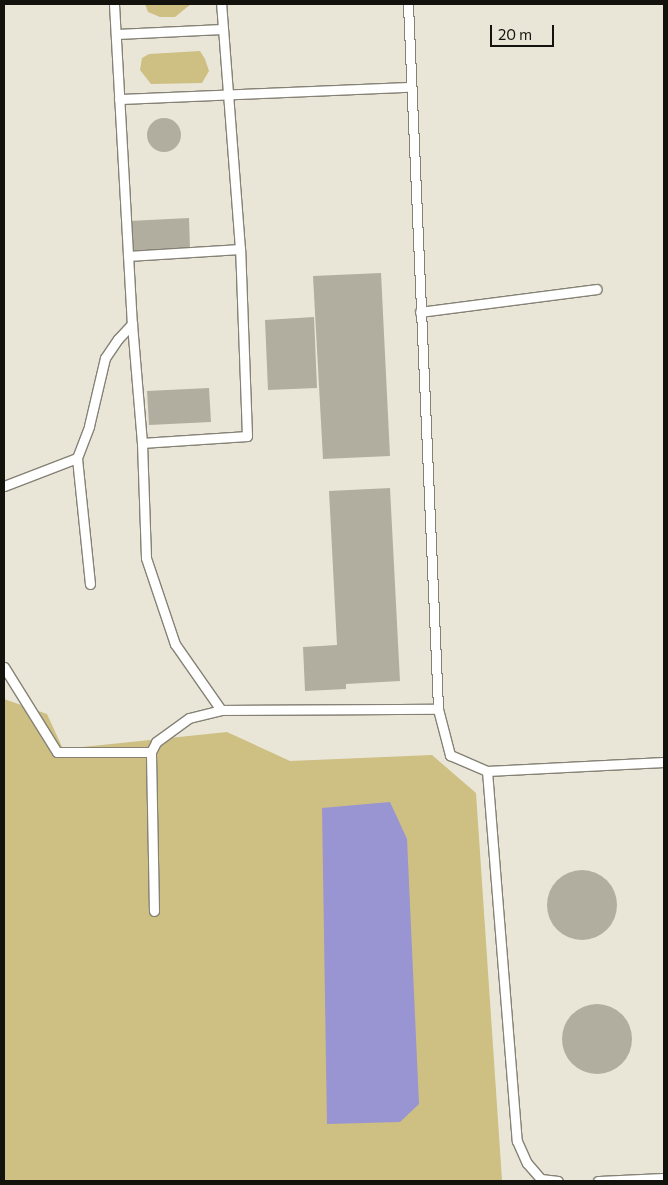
<!DOCTYPE html>
<style>
body{margin:0}
#map{position:relative;width:668px;height:1185px;overflow:hidden;background:#e9e6d8;font-family:Commissioner,sans-serif}
div>[style]{position:absolute}
.green>*{inset:0;background:#cebf83}
.water>*{inset:0;background:#9994d2}
.building>*{inset:0;background:#b1aea0}
.round{border-radius:50%}
.roads{filter:drop-shadow(1px 0 #858275) drop-shadow(-1px 0 #858275) drop-shadow(0 1px #858275) drop-shadow(0 -1px #858275)}
.service>*{height:9px;margin:-4.5px;padding:0 4.5px;transform-origin:4.5px;border-radius:4.5px;background:#fff}
span{translate:-50% -50%;white-space:nowrap;text-align:center;line-height:1.15;-webkit-text-stroke:4px #e9e6d8;paint-order:stroke}
.frame{position:absolute;inset:0;border:5px solid #13120d;pointer-events:none}
.scale{position:absolute;left:490px;top:25px;width:64px;height:22px;box-sizing:border-box;border:2px solid #13120d;border-top:0;padding-left:6px;font-size:15px;line-height:18px;white-space:nowrap;color:#13120d;-webkit-text-stroke:4px #e9e6d8;paint-order:stroke}
</style>
<div id="map">
<div class="green">
<i style="clip-path:polygon(145px 4px,191px 4px,175px 17px,160px 17px,148px 12px)"></i>
<i style="clip-path:polygon(200px 51px,205px 59px,209px 71px,202px 83px,151px 84px,140px 70px,142px 58px,149px 54px)"></i>
<i style="clip-path:polygon(4px 699px,47px 714px,63px 749px,227px 732px,290px 761px,432px 755px,476px 793px,502px 1180px,4px 1181px)"></i>
</div>
<div class="water">
<i style="clip-path:polygon(390px 802px,407px 839px,419px 1104px,400px 1122px,327px 1124px,322px 808px)"></i>
</div>
<div class="building">
<i class="round" style="left:147px;top:118px;width:34px;height:34px"></i>
<i style="clip-path:polygon(189px 218px,190px 250px,131px 253px,129px 221px)"></i>
<i style="clip-path:polygon(381px 273px,390px 456px,323px 459px,313px 276px)"></i>
<i style="clip-path:polygon(314px 317px,317px 388px,268px 390px,265px 320px)"></i>
<i style="clip-path:polygon(209px 388px,211px 422px,149px 425px,147px 391px)"></i>
<i style="clip-path:polygon(390px 488px,400px 681px,346px 684px,346px 689px,305px 691px,303px 647px,337px 645px,329px 491px)"></i>
<i class="round" style="left:547px;top:870px;width:70px;height:70px"></i>
<i class="round" style="left:562px;top:1004px;width:70px;height:70px"></i>
</div>
<div class="roads">
<div class="service">
<i style="left:114px;top:4px;width:321px;rotate:86.8deg"></i>
<i style="left:132px;top:324px;width:119px;rotate:85.2deg"></i>
<i style="left:142px;top:443px;width:115px;rotate:88deg"></i>
<i style="left:146px;top:558px;width:91px;rotate:71.4deg"></i>
<i style="left:175px;top:644px;width:80px;rotate:55.1deg"></i>
<i style="left:408px;top:4px;width:706px;rotate:87.56deg"></i>
<i style="left:438px;top:709px;width:48px;rotate:75.4deg"></i>
<i style="left:450px;top:755px;width:40px;rotate:23.4deg"></i>
<i style="left:487px;top:771px;width:177px;rotate:-2.9deg"></i>
<i style="left:116px;top:34px;width:107px;rotate:-2.7deg"></i>
<i style="left:119px;top:99px;width:291px;rotate:-2.4deg"></i>
<i style="left:128px;top:256px;width:112px;rotate:-3.6deg"></i>
<i style="left:420px;top:312px;width:178px;rotate:-7.4deg"></i>
<i style="left:142px;top:443px;width:105px;rotate:-3.8deg"></i>
<i style="left:247px;top:436px;width:187px;rotate:-92.1deg"></i>
<i style="left:240px;top:249px;width:246px;rotate:-94.4deg"></i>
<i style="left:4px;top:486px;width:78px;rotate:-21deg"></i>
<i style="left:90px;top:584px;width:127px;rotate:-95.9deg"></i>
<i style="left:77px;top:458px;width:34px;rotate:-69deg"></i>
<i style="left:89px;top:426px;width:70px;rotate:-76.8deg"></i>
<i style="left:105px;top:358px;width:23px;rotate:-56deg"></i>
<i style="left:118px;top:339px;width:21px;rotate:-47deg"></i>
<i style="left:4px;top:667px;width:100px;rotate:58.1deg"></i>
<i style="left:57px;top:752px;width:94px"></i>
<i style="left:487px;top:771px;width:371px;rotate:85.4deg"></i>
<i style="left:517px;top:1141px;width:24px;rotate:66deg"></i>
<i style="left:527px;top:1163px;width:21px;rotate:49deg"></i>
<i style="left:541px;top:1179px;width:17px;rotate:7deg"></i>
<i style="left:154px;top:911px;width:159px;rotate:-91.1deg"></i>
<i style="left:151px;top:752px;width:11px;rotate:-63deg"></i>
<i style="left:156px;top:742px;width:41px;rotate:-36deg"></i>
<i style="left:189px;top:718px;width:33px;rotate:-14deg"></i>
<i style="left:221px;top:710px;width:217px;rotate:-0.3deg"></i>
<i style="left:598px;top:1181px;width:66px;rotate:-2.6deg"></i>
</div>
</div>
<div class="frame"></div>
<div class="scale">20 m</div>
</div>
